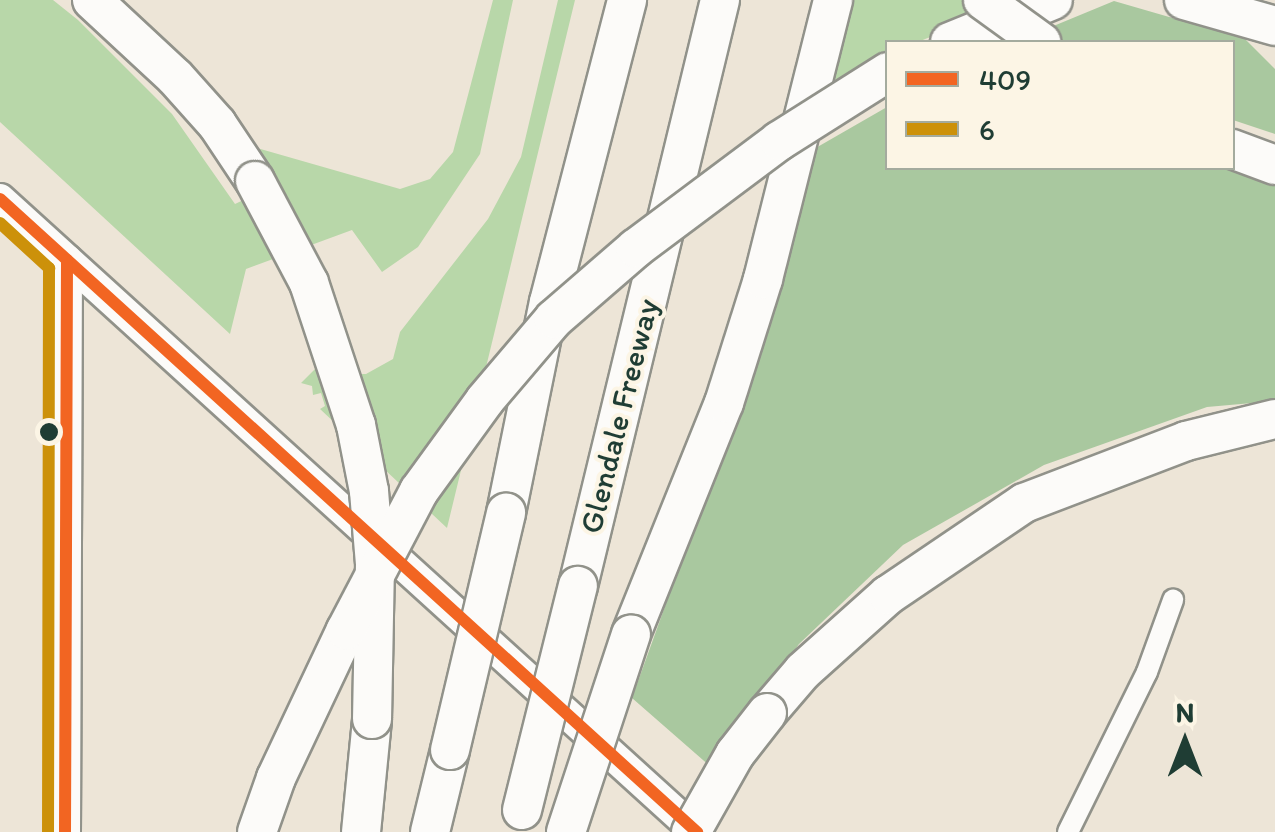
<!DOCTYPE html>
<style>
body{margin:0}
#map{position:relative;width:1275px;height:832px;overflow:hidden;background:#ede5d7;font-family:Itim,sans-serif}
div>[style]{position:absolute}
.green>*{inset:0;background:#b8d7a9}
.forest>*{inset:0;background:#a9c89f}
.roads{filter:drop-shadow(2px 0 #91928a) drop-shadow(-2px 0 #91928a) drop-shadow(0 2px #91928a) drop-shadow(0 -2px #91928a)}
.minor>*{height:20px;margin:-10px;padding:0 10px;transform-origin:10px;border-radius:10px;background:#fcfbf9}
.secondary>*{height:30px;margin:-15px;padding:0 15px;transform-origin:15px;border-radius:15px;background:#fcfbf9}
.motorway>*{height:38px;margin:-19px;padding:0 19px;transform-origin:19px;border-radius:19px;background:#fcfbf9}
.bridges{filter:drop-shadow(2px 0 #91928a) drop-shadow(-2px 0 #91928a) drop-shadow(0 2px #91928a) drop-shadow(0 -2px #91928a)}
.motorway-bridge>*{height:38px;margin:-19px;padding:0 19px;transform-origin:19px;border-radius:19px;background:#fcfbf9}
.bus-1>*{height:12px;margin:-6px;padding:0 6px;transform-origin:6px;border-radius:6px;background:#f26522}
.bus-2>*{height:12px;margin:-6px;padding:0 6px;transform-origin:6px;border-radius:6px;background:#cc910a}
.dots>*{width:28px;height:28px;translate:-50% -50%;box-sizing:border-box;border:5px solid #fcf5e5;border-radius:50%}
span{translate:-50% -50%;white-space:nowrap;text-align:center;line-height:1.15;-webkit-text-stroke:8px #fcf5e5;paint-order:stroke}
.street-label{font-size:32px;color:#1f3d34}
.legend{position:absolute;left:885px;top:40px;width:350px;height:130px;box-sizing:border-box;background:#fcf5e5;border:2px solid #a4ab9e;margin:0;padding:12px 18px;list-style:none;font-size:30px;color:#1f3d34}
.legend li{display:flex;align-items:center;gap:20px;height:50px}
.legend b{width:50px;border:2px solid #a4ab9e}
.north{position:absolute;left:1135px;top:692px;width:100px;height:100px;-webkit-text-stroke:8px #fcf5e5;paint-order:stroke;rotate:0deg;font-size:28px;font-weight:700;line-height:40px;text-align:center;color:#1f3d34}
.north::after{content:'';display:block;margin:auto;width:35px;height:45px;background:#1f3d34;clip-path:polygon(50% 0,100% 100%,50% 72%,0 100%)}
</style>
<div id="map">
<div class="green">
<i style="clip-path:polygon(0 0,53px 0,78px 20px,172px 114px,235px 204px,275px 185px,257px 148px,400px 189px,430px 179px,453px 152px,493px 0,513px 0,480px 154px,418px 247px,382px 272px,352px 230px,246px 269px,230px 334px,0 122px)"></i>
<i style="clip-path:polygon(558px 0,575px 0,447px 528px,320px 409px,325px 406px,321px 393px,313px 395px,312px 386px,301px 383px,315px 369px,327px 374px,366px 374px,393px 359px,400px 332px,488px 219px,521px 157px)"></i>
<i style="clip-path:polygon(845px 0,1018px 0,918px 42px,888px 42px,887px 59px,821px 94px)"></i>
</div>
<div class="forest">
<i style="clip-path:polygon(1114px 1px,1245px 39px,1275px 69px,1275px 134px,1233px 120px,1232px 42px,1015px 42px)"></i>
<i style="clip-path:polygon(887px 107px,888px 168px,1232px 168px,1275px 177px,1275px 401px,1207px 407px,1044px 465px,903px 545px,799px 644px,711px 767px,632px 698px,743px 390px,807px 153px)"></i>
</div>
<div class="roads">
<div class="minor">
<i style="left:1068px;top:832px;width:178px;rotate:-63.7deg"></i>
<i style="left:1147px;top:672px;width:77px;rotate:-70.1deg"></i>
</div>
<div class="secondary">
<i style="left:0;top:199px;width:942px;rotate:42.25deg"></i>
<i style="left:65px;top:832px;width:572px;rotate:-89.8deg"></i>
</div>
<div class="motorway">
<i style="left:92px;top:0;width:113px;rotate:42.9deg"></i>
<i style="left:175px;top:77px;width:63px;rotate:48.2deg"></i>
<i style="left:217px;top:124px;width:69px;rotate:56.3deg"></i>
<i style="left:1184px;top:0;width:95px;rotate:15.9deg"></i>
<i style="left:950px;top:42px;width:111px;rotate:-22.2deg"></i>
<i style="left:1232px;top:149px;width:46px;rotate:20.4deg"></i>
<i style="left:506px;top:513px;width:215px;rotate:-78.5deg"></i>
<i style="left:549px;top:302px;width:312px;rotate:-75.5deg"></i>
<i style="left:578px;top:586px;width:603px;rotate:-76.38deg"></i>
<i style="left:631px;top:634px;width:249px;rotate:-68.1deg"></i>
<i style="left:724px;top:403px;width:130px;rotate:-72.5deg"></i>
<i style="left:763px;top:279px;width:288px;rotate:-75.9deg"></i>
<i style="left:767px;top:713px;width:55px;rotate:-49.4deg"></i>
<i style="left:803px;top:671px;width:114px;rotate:-41.8deg"></i>
<i style="left:888px;top:595px;width:164px;rotate:-34.1deg"></i>
<i style="left:1024px;top:503px;width:173px;rotate:-20.9deg"></i>
<i style="left:1186px;top:441px;width:92px;rotate:-13.9deg"></i>
<i style="left:361px;top:832px;width:114px;rotate:-84.4deg"></i>
<i style="left:430px;top:832px;width:84px;rotate:-76.3deg"></i>
</div>
</div>
<div class="bridges">
<div class="motorway-bridge">
<i style="left:983px;top:0;width:72px;rotate:35.9deg"></i>
<i style="left:255px;top:181px;width:115px;rotate:62.1deg"></i>
<i style="left:309px;top:283px;width:150px;rotate:71.7deg"></i>
<i style="left:356px;top:425px;width:67px;rotate:78.9deg"></i>
<i style="left:369px;top:491px;width:73px;rotate:85.3deg"></i>
<i style="left:375px;top:564px;width:155px;rotate:91.1deg"></i>
<i style="left:450px;top:750px;width:244px;rotate:-76.7deg"></i>
<i style="left:522px;top:810px;width:231px;rotate:-76deg"></i>
<i style="left:257px;top:832px;width:57px;rotate:-70.6deg"></i>
<i style="left:276px;top:778px;width:164px;rotate:-64.7deg"></i>
<i style="left:346px;top:630px;width:157px;rotate:-62.3deg"></i>
<i style="left:419px;top:491px;width:112px;rotate:-54deg"></i>
<i style="left:485px;top:400px;width:106px;rotate:-49.6deg"></i>
<i style="left:554px;top:319px;width:108px;rotate:-40.9deg"></i>
<i style="left:636px;top:248px;width:179px;rotate:-36.8deg"></i>
<i style="left:779px;top:141px;width:129px;rotate:-32.3deg"></i>
<i style="left:566px;top:832px;width:208px;rotate:-71.8deg"></i>
<i style="left:691px;top:832px;width:90px;rotate:-60.6deg"></i>
<i style="left:735px;top:754px;width:52px;rotate:-52deg"></i>
</div>
</div>
<div class="bus-1">
<i style="left:0;top:199px;width:942px;rotate:42.25deg"></i>
<i style="left:65px;top:832px;width:572px;rotate:-89.8deg"></i>
</div>
<div class="bus-2">
<i style="left:0;top:223px;width:67px;rotate:42.6deg"></i>
<i style="left:49px;top:268px;width:564px;rotate:90.1deg"></i>
</div>
<div class="dots">
<i style="left:49px;top:432px;background:#1f3d34"></i>
</div>
<div class="street-label">
<span style="left:619px;top:416px;rotate:-76deg">Glendale Freeway</span>
</div>
<ul class="legend">
<li><b style="height:12px;background:#f26522"></b>409</li>
<li><b style="height:12px;background:#cc910a"></b>6</li>
</ul>
<div class="north">N</div>
</div>
